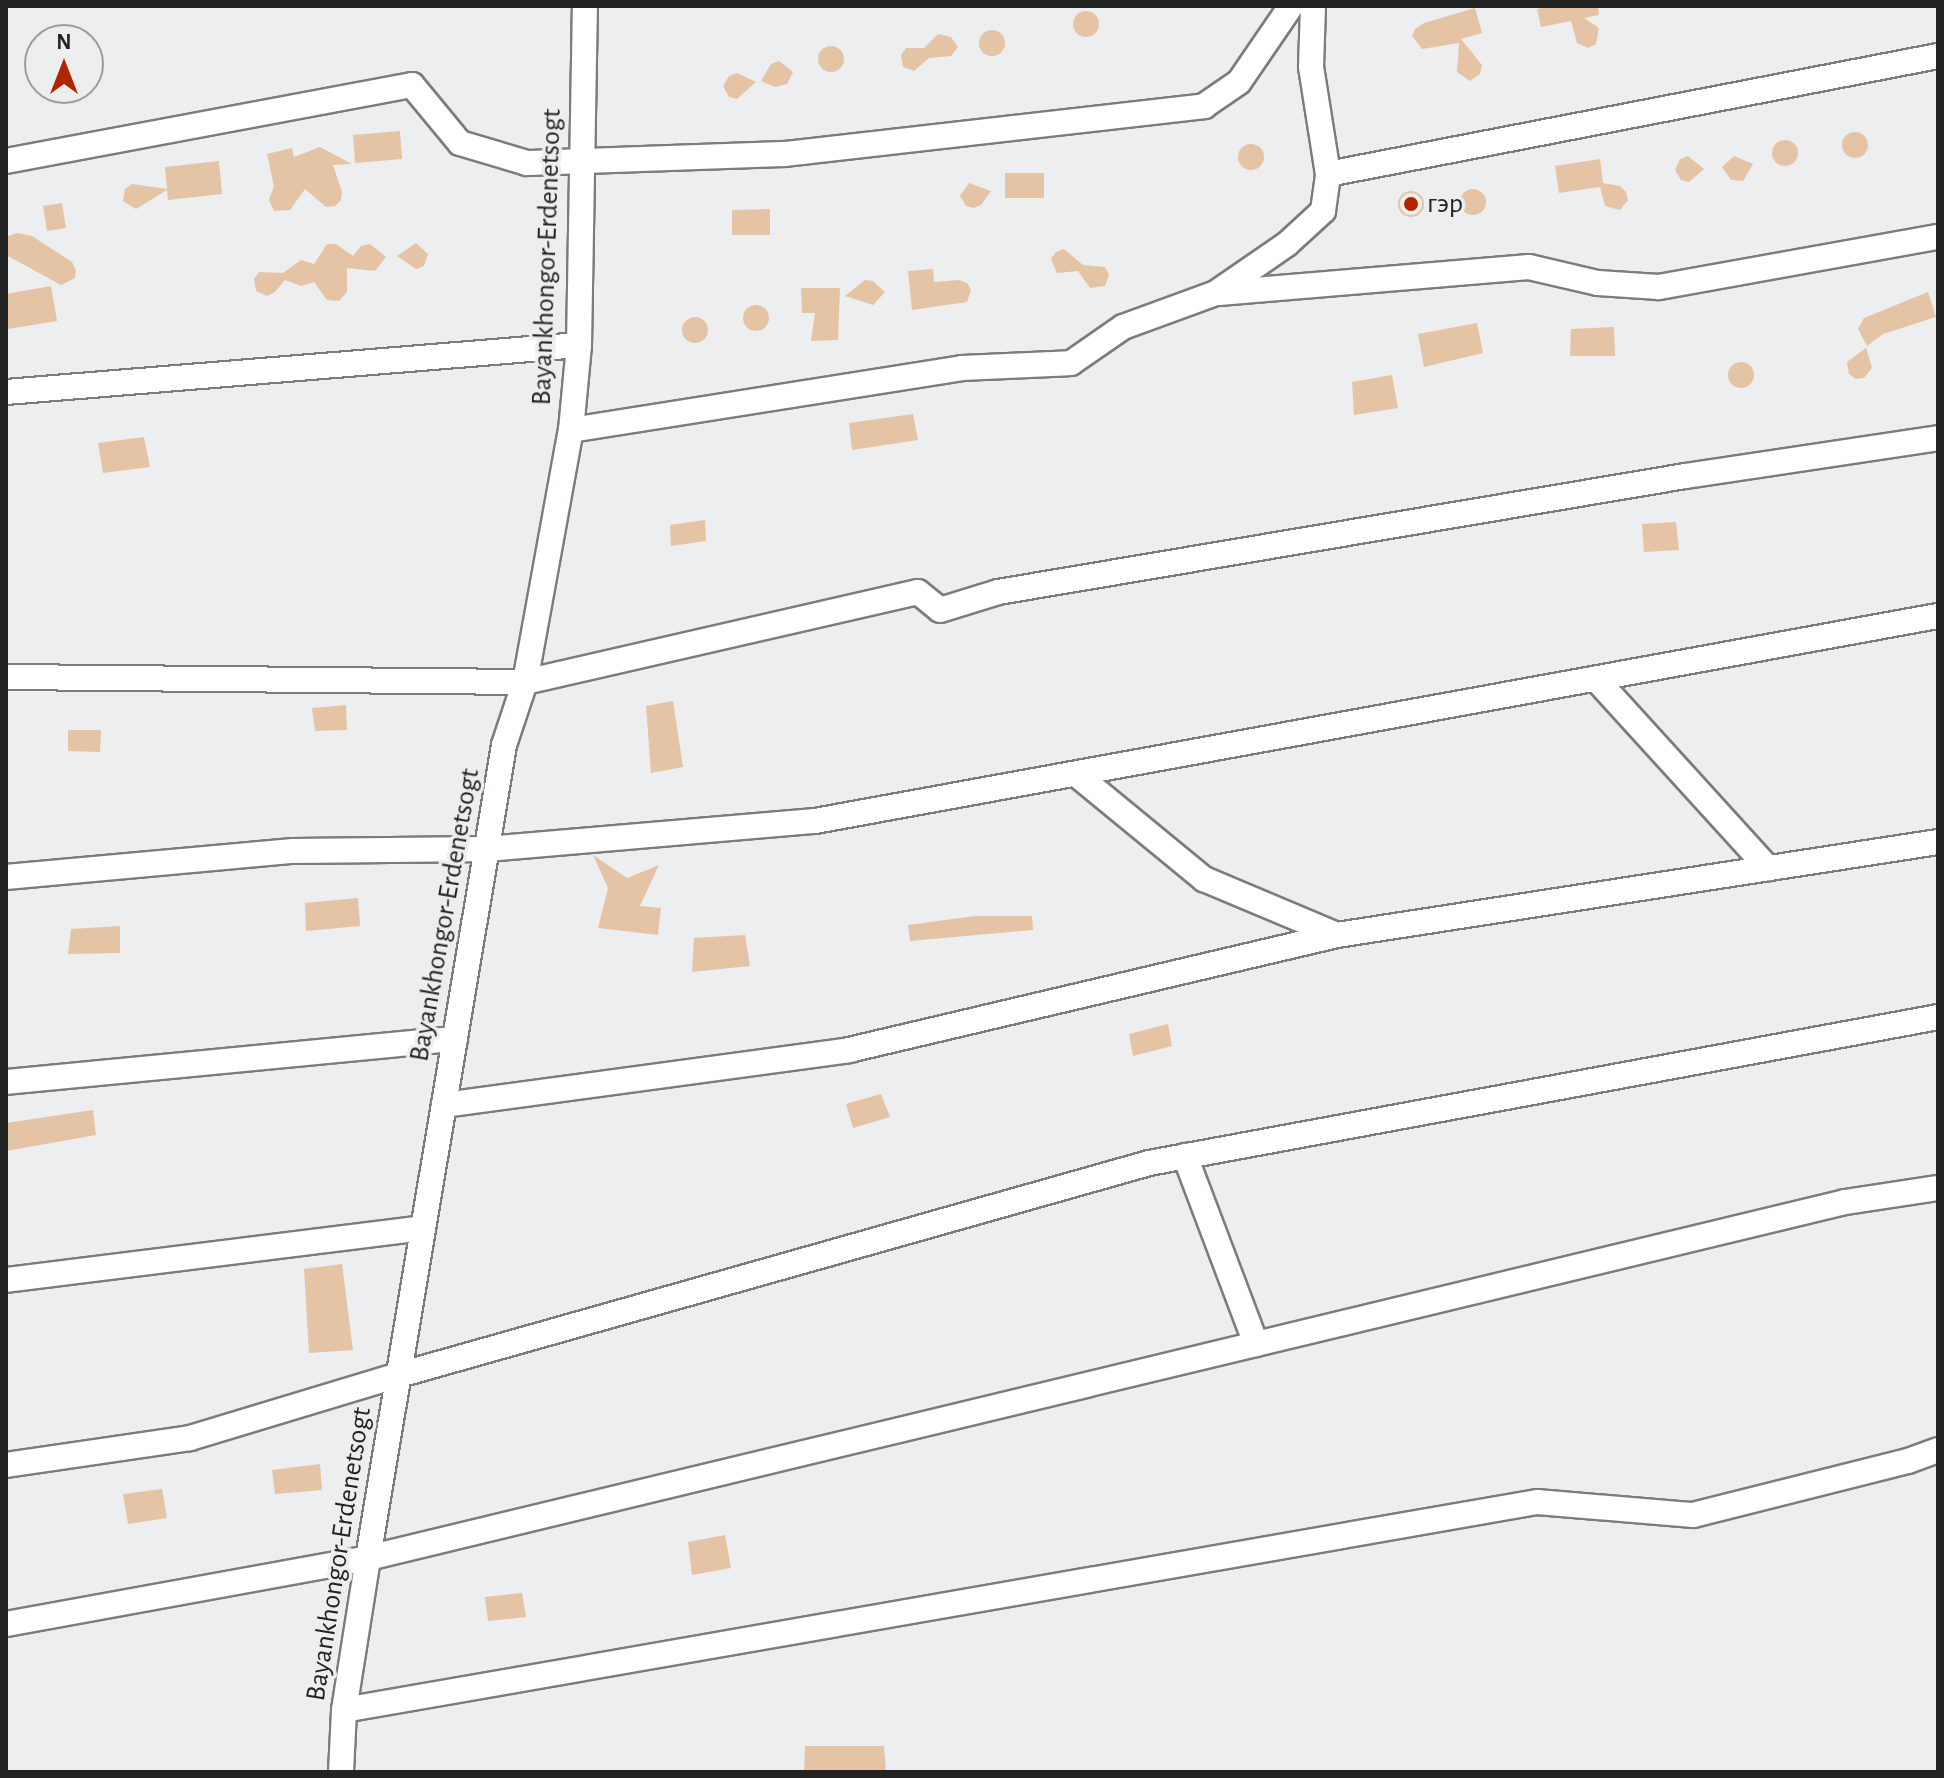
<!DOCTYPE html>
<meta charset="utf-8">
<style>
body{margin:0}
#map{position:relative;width:1944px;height:1778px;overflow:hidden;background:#edeeef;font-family:"Alegreya Sans",sans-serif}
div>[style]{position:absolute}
.building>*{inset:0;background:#e4c4a4}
.round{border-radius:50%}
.roads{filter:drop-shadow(2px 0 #7b7c7d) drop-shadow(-2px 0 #7b7c7d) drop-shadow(0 2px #7b7c7d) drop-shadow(0 -2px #7b7c7d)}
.minor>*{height:24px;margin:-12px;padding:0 12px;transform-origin:12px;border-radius:12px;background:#fff}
.dots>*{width:22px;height:22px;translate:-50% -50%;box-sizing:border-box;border:4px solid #edeeef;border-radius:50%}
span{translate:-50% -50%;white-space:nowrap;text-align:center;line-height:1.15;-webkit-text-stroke:7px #edeeef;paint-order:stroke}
.poi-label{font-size:28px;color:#222323}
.left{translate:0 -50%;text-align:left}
.street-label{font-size:28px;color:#222323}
.frame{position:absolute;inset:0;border:8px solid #222323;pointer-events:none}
.north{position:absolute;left:24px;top:24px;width:80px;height:80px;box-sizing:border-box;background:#edeeef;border:2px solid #9c9d9d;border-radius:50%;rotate:0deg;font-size:22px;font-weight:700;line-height:32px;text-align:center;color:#222323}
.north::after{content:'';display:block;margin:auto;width:28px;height:36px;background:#b12500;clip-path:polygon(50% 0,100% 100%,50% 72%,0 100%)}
</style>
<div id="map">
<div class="building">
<i style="clip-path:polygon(1552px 6px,1598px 6px,1599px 15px,1584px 18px,1599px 28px,1596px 44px,1588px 48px,1577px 43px,1571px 21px,1541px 27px,1537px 9px)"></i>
<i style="clip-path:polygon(1475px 8px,1482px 33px,1461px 39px,1482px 65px,1480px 74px,1470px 81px,1457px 72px,1459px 43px,1422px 49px,1412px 36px,1415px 29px,1424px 23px)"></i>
<i class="round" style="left:1073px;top:11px;width:26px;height:26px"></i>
<i class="round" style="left:979px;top:30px;width:26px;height:26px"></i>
<i style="clip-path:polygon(938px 34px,951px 37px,958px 47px,951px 56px,929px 58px,914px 71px,903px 67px,901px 55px,906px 48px,924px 48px)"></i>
<i class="round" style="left:818px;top:46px;width:26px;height:26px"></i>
<i style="clip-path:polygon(779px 61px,793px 72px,787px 84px,775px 87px,761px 81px,771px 64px)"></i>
<i style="clip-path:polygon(737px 73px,756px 82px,737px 99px,729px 97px,723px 86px,729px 76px)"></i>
<i style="clip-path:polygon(400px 131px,402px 159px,355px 163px,353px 135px)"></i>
<i class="round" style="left:1842px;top:132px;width:26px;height:26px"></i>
<i class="round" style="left:1772px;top:140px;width:26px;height:26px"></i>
<i class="round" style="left:1238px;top:144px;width:26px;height:26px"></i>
<i style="clip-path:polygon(320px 147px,352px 164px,333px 165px,342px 192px,341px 200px,335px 206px,326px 207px,305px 189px,290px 210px,274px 211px,269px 200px,274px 186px,267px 154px,292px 148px,294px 157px)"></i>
<i style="clip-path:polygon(1688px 156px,1704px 169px,1689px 182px,1681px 180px,1675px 170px,1680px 159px)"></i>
<i style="clip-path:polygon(1734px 156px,1753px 164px,1743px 181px,1731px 180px,1722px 167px)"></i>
<i style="clip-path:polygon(1600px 159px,1603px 183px,1620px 186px,1626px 192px,1628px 200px,1620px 210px,1605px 206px,1600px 187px,1559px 193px,1555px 166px)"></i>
<i style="clip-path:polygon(219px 161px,222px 194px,168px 200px,167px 190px,136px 209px,123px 201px,125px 189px,132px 184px,167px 189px,165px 167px)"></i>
<i style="clip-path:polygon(1005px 173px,1044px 173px,1044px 198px,1005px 198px)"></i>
<i style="clip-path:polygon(969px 183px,991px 191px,981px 205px,974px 208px,966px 206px,960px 196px)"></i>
<i class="round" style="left:1460px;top:189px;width:26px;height:26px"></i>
<i class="round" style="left:1398px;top:191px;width:26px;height:26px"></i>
<i style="clip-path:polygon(62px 203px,66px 228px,47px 231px,43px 206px)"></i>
<i style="clip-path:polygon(770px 209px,770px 235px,732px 235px,732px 210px)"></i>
<i style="clip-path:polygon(17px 233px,32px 236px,72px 262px,76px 270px,75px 278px,61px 285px,6px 255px,6px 237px)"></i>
<i style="clip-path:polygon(416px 243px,428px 254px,424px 266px,416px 269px,397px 256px)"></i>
<i style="clip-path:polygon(327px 244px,336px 244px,353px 256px,361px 246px,370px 244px,386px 257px,375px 271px,347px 268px,347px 292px,339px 301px,327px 300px,314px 282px,301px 286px,285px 280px,275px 292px,267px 296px,256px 291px,254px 279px,259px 272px,283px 273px,301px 260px,314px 264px)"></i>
<i style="clip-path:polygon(1064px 249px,1083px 265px,1105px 267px,1109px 275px,1105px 286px,1090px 288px,1078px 271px,1057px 273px,1051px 259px,1056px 252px)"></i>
<i style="clip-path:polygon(933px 269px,934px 282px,959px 280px,967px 283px,971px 290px,967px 302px,912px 310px,908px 271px)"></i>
<i style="clip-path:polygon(865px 280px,873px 281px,885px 292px,873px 305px,845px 296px)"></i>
<i style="clip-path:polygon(51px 286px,57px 321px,8px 329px,6px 294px)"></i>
<i style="clip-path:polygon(801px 288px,840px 288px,838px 340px,811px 341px,815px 313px,802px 313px)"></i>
<i style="clip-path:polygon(1928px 292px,1936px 317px,1883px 334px,1867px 346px,1858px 329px,1864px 318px)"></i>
<i class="round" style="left:743px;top:305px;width:26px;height:26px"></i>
<i class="round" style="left:682px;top:317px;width:26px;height:26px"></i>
<i style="clip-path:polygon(1477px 323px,1483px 353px,1424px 367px,1418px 334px)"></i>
<i style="clip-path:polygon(1614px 327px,1615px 356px,1570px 356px,1571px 329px)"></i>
<i style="clip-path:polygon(1866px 348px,1872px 368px,1864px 378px,1856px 379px,1849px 374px,1847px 362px)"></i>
<i class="round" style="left:1728px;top:362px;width:26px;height:26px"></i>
<i style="clip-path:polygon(1392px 375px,1398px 408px,1354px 415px,1352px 382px)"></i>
<i style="clip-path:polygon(913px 414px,918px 440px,852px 450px,849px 423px)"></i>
<i style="clip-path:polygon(144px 437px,150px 467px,103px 473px,98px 443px)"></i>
<i style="clip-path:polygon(705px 520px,706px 541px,671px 546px,670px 525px)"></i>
<i style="clip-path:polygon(1676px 522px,1679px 550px,1644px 552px,1642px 524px)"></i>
<i style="clip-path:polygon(673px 701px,683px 767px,651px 773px,646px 706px)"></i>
<i style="clip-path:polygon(346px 705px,347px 730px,315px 731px,312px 708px)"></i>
<i style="clip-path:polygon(68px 730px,101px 730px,100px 752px,68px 751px)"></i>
<i style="clip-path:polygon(593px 855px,627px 878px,659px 865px,640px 906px,661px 908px,658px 935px,598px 928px,608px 888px)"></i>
<i style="clip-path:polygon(358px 898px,360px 926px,306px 931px,305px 903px)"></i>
<i style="clip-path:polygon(975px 916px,1032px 916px,1033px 930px,910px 941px,908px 925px)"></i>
<i style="clip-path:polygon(120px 926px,120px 953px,68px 954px,71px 929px)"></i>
<i style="clip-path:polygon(745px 935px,750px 966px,692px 972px,694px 938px)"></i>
<i style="clip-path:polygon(1168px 1024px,1172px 1046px,1133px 1056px,1129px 1034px)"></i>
<i style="clip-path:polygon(881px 1094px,890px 1117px,853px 1128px,846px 1104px)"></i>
<i style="clip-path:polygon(93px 1110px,96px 1135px,6px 1151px,6px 1123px)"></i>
<i style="clip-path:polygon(342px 1264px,353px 1350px,309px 1353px,304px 1269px)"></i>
<i style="clip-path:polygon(320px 1464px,322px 1490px,275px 1494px,272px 1470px)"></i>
<i style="clip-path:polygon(162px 1489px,167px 1518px,128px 1524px,123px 1494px)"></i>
<i style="clip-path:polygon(725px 1535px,731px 1568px,692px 1575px,688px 1542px)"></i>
<i style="clip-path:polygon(522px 1593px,526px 1617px,488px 1621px,485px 1597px)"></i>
<i style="clip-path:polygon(805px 1746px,884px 1746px,886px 1772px,804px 1772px)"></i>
</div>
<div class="roads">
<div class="minor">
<i style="left:6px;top:161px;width:413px;rotate:-10.6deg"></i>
<i style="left:412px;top:85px;width:75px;rotate:50.4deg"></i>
<i style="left:460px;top:143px;width:70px;rotate:16.6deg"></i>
<i style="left:527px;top:163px;width:258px;rotate:-2deg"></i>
<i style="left:785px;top:154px;width:422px;rotate:-6.5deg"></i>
<i style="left:1204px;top:106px;width:42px;rotate:-34.4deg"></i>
<i style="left:1239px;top:82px;width:92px;rotate:-55.6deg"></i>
<i style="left:1328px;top:174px;width:621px;rotate:-10.95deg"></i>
<i style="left:1219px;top:293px;width:311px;rotate:-4.8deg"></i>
<i style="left:1529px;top:267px;width:71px;rotate:13.1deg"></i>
<i style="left:1598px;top:283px;width:61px;rotate:3.8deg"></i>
<i style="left:1659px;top:287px;width:283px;rotate:-10.2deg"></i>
<i style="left:6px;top:392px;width:575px;rotate:-4.69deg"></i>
<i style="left:571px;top:430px;width:396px;rotate:-9deg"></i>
<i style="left:962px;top:368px;width:109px;rotate:-2.6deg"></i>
<i style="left:1071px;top:363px;width:63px;rotate:-34.7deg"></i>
<i style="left:1123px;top:327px;width:99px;rotate:-20.1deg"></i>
<i style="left:1216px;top:293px;width:86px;rotate:-34.6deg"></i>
<i style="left:1287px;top:244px;width:49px;rotate:-42.5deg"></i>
<i style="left:1323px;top:211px;width:37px;rotate:-82deg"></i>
<i style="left:1328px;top:174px;width:108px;rotate:-99deg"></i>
<i style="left:1311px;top:67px;width:61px;rotate:-88.1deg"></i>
<i style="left:6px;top:677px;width:519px;rotate:0.55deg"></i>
<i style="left:525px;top:682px;width:403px;rotate:-12.9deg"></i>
<i style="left:918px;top:592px;width:28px;rotate:39deg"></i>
<i style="left:940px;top:610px;width:61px;rotate:-17.2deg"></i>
<i style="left:998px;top:592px;width:697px;rotate:-9.58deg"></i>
<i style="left:1685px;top:476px;width:256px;rotate:-8.5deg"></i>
<i style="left:1596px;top:679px;width:256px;rotate:47.7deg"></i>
<i style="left:1076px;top:774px;width:166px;rotate:39.4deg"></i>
<i style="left:1204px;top:879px;width:144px;rotate:22.8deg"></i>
<i style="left:6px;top:877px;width:288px;rotate:-5.2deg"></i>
<i style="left:293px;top:851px;width:194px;rotate:-0.6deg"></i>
<i style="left:487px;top:849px;width:329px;rotate:-4.9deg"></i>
<i style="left:815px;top:821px;width:1142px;rotate:-10.35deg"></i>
<i style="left:6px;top:1082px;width:451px;rotate:-5.5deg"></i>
<i style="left:444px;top:1105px;width:409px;rotate:-7.7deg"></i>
<i style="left:849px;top:1050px;width:501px;rotate:-13.26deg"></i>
<i style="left:1337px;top:935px;width:608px;rotate:-8.8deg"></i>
<i style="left:1185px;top:1156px;width:201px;rotate:69.3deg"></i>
<i style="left:6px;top:1280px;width:420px;rotate:-7.1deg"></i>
<i style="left:6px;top:1465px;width:186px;rotate:-8.3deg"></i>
<i style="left:190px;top:1438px;width:218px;rotate:-16.8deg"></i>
<i style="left:399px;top:1375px;width:779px;rotate:-15.78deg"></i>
<i style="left:1149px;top:1163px;width:802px;rotate:-10.48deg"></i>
<i style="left:6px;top:1624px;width:368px;rotate:-10.3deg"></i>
<i style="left:368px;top:1558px;width:1519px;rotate:-13.55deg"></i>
<i style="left:1845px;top:1202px;width:94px;rotate:-8.6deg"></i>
<i style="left:344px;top:1710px;width:1211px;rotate:-9.89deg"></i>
<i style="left:1537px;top:1502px;width:157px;rotate:4.8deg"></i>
<i style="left:1693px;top:1515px;width:222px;rotate:-14.1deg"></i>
<i style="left:1908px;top:1461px;width:32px;rotate:-20deg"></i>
<i style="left:341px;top:1772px;width:62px;rotate:-87.2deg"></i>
<i style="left:344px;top:1710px;width:154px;rotate:-81deg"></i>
<i style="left:368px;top:1558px;width:824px;rotate:-80.5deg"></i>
<i style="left:504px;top:745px;width:66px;rotate:-71.6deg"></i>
<i style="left:525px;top:682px;width:256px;rotate:-79.7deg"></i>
<i style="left:571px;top:430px;width:85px;rotate:-84.6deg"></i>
<i style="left:579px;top:345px;width:339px;rotate:-89deg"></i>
</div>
</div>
<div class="dots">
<i style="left:1411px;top:204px;background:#b12500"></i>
</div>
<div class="poi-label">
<span class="left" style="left:1427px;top:204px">гэр</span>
</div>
<div class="street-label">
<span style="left:547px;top:257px;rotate:-88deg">Bayankhongor-Erdenetsogt</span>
<span style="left:445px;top:915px;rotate:-80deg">Bayankhongor-Erdenetsogt</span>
<span style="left:339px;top:1554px;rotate:-81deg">Bayankhongor-Erdenetsogt</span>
</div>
<div class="frame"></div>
<div class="north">N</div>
</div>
